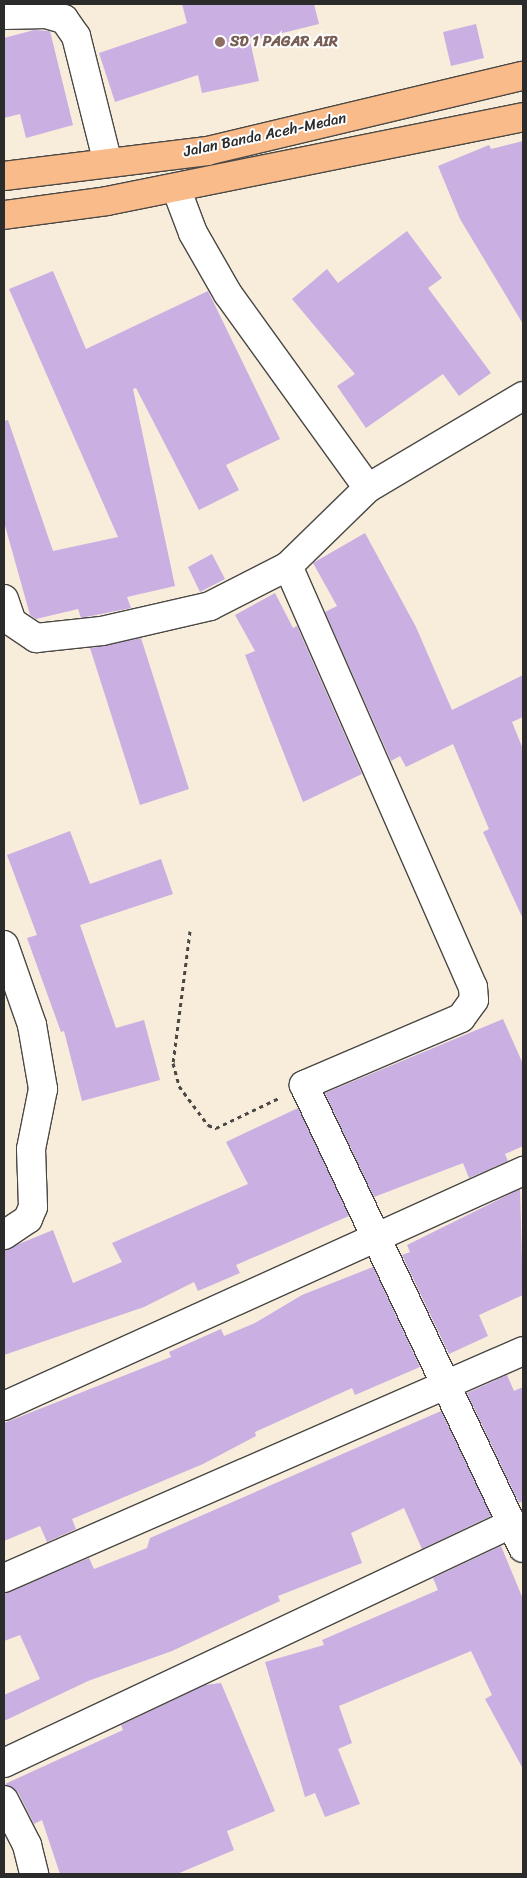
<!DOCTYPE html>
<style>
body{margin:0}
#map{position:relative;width:527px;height:1878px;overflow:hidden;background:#f7edda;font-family:Sriracha,sans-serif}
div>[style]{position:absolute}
.building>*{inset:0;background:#caafe3}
.path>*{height:3px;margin-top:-1.5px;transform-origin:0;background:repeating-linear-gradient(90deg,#4a4845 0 4px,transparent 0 8px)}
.roads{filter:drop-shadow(1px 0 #4a4845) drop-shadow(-1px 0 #4a4845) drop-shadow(0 1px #4a4845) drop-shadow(0 -1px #4a4845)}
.minor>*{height:28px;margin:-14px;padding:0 14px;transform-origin:14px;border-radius:14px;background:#fff}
.highway>*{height:28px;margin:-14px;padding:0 14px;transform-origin:14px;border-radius:14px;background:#fabb8b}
.dots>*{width:14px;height:14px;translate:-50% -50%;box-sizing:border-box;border:2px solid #fff;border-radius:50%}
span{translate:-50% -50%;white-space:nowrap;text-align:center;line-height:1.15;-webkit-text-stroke:4px #fff;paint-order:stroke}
.education-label{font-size:15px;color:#785e54;font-weight:700}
.left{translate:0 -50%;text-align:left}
.street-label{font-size:15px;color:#2b2b2b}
.frame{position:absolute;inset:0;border:5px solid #2b2b2b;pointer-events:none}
</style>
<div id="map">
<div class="building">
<i style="clip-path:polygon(182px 4px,314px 4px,319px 24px,250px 41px,259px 81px,202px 93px,198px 75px,115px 102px,99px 53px,187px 23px)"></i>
<i style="clip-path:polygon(476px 24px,484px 58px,451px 66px,443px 32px)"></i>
<i style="clip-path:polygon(34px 30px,50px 31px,73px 125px,26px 138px,20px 114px,4px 118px,4px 38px)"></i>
<i style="clip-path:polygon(523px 141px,523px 324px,460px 219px,438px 166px,489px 145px,491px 149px)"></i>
<i style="clip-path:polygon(407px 231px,442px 278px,428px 288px,491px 373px,459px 396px,443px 374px,366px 428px,337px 386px,355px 374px,292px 299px,327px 269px,338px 283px)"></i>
<i style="clip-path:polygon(53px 271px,86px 349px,208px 291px,280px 439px,226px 465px,239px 490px,199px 510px,136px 388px,133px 389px,175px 586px,127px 597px,131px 608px,81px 618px,78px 609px,36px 619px,30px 615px,4px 522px,4px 421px,8px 420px,53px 551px,118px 537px,9px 289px)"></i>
<i style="clip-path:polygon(365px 533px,416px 627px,452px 710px,523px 675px,523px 717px,512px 722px,523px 749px,523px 919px,483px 832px,489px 829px,453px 744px,406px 767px,400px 756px,391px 761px,325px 612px,337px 606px,313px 563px)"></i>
<i style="clip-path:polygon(212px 554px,225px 579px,200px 592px,188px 567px)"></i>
<i style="clip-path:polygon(275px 593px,293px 628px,297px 626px,362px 774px,303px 802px,245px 655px,255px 651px,235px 615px)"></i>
<i style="clip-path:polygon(141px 638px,189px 789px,140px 805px,90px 648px)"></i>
<i style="clip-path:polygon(70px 831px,90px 884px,161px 859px,173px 894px,80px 925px,116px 1028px,144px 1020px,160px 1080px,82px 1101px,64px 1031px,61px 1032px,27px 938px,37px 935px,7px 855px)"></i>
<i style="clip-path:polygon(503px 1019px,523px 1064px,523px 1146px,505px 1154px,508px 1161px,469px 1178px,463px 1163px,374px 1197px,325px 1093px)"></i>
<i style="clip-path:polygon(298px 1108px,349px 1216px,236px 1265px,240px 1273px,198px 1291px,194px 1282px,144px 1307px,4px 1355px,4px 1250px,53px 1230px,73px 1283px,122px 1262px,112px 1243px,248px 1184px,226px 1142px)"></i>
<i style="clip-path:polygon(520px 1189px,523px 1295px,479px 1315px,488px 1336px,449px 1354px,402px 1255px,410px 1252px,407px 1245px)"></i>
<i style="clip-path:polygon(373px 1267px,420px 1367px,355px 1395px,352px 1388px,255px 1432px,256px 1436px,203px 1464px,72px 1519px,76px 1529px,47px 1542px,40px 1526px,4px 1541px,4px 1423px,171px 1357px,169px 1352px,221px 1329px,224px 1336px,255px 1323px,302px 1295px)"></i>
<i style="clip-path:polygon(507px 1375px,514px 1391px,523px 1387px,523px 1501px,519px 1503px,467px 1393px)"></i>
<i style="clip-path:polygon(441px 1411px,491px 1516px,422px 1549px,404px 1508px,351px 1533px,362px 1563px,278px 1596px,280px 1601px,172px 1651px,88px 1681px,4px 1721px,4px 1695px,40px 1679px,20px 1635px,4px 1641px,4px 1594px,89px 1558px,94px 1569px,147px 1548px,150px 1538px)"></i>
<i style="clip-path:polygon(501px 1546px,523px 1599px,523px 1769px,485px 1699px,492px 1695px,471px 1651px,339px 1706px,352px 1743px,338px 1749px,360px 1804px,325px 1817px,315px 1793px,305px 1797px,265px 1662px,324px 1645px,322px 1640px,438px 1590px,433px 1578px)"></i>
<i style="clip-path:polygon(221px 1683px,275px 1811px,227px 1831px,234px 1850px,177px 1874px,60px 1874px,42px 1820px,34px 1824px,18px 1792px,5px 1784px,123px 1730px,121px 1725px,205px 1685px)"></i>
</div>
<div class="path">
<i style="left:190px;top:931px;width:133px;rotate:97.3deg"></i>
<i style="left:173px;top:1063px;width:24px;rotate:75deg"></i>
<i style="left:179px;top:1086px;width:49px;rotate:53.4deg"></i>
<i style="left:208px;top:1125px;width:9px;rotate:21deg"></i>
<i style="left:216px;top:1128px;width:70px;rotate:-25.5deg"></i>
</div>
<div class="roads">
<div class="minor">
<i style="left:4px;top:15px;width:42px;rotate:-1.4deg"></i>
<i style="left:46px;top:14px;width:19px;rotate:16deg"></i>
<i style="left:64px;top:19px;width:21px;rotate:55deg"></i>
<i style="left:76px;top:36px;width:131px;rotate:75.9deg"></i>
<i style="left:176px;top:188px;width:48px;rotate:69.3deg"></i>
<i style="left:193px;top:233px;width:70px;rotate:60.2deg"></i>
<i style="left:228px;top:294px;width:239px;rotate:54.2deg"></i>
<i style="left:288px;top:566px;width:460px;rotate:66.3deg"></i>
<i style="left:473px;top:987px;width:13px;rotate:86deg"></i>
<i style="left:474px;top:1000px;width:22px;rotate:126deg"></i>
<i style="left:461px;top:1018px;width:171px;rotate:156.9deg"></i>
<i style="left:304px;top:1085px;width:512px;rotate:64.69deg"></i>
<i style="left:4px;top:599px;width:24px;rotate:71deg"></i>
<i style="left:12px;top:622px;width:29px;rotate:34deg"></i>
<i style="left:36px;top:638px;width:66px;rotate:-6.1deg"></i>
<i style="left:102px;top:631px;width:111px;rotate:-13deg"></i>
<i style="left:210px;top:606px;width:88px;rotate:-27.1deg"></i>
<i style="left:288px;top:566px;width:112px;rotate:-44.3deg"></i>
<i style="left:368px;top:488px;width:180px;rotate:-30.7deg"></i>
<i style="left:4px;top:945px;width:85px;rotate:70.7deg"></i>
<i style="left:32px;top:1025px;width:65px;rotate:80.2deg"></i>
<i style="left:43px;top:1089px;width:61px;rotate:101.3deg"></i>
<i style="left:31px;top:1149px;width:58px;rotate:88deg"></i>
<i style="left:33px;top:1207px;width:13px;rotate:113deg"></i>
<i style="left:28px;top:1219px;width:29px;rotate:146deg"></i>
<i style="left:4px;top:1406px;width:570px;rotate:-24.36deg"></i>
<i style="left:4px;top:1578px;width:566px;rotate:-23.62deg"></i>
<i style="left:4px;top:1763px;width:563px;rotate:-25.24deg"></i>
<i style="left:4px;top:1800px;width:51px;rotate:62.9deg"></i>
<i style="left:27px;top:1845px;width:30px;rotate:76deg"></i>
</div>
<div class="highway">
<i style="left:4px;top:176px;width:205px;rotate:-7deg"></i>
<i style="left:207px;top:151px;width:325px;rotate:-13.4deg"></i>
<i style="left:4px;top:215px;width:104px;rotate:-7.7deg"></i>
<i style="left:107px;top:201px;width:424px;rotate:-11.4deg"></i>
</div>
</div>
<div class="dots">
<i style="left:220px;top:42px;background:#8d6e63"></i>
</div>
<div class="education-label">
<span class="left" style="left:230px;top:42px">SD 1 PAGAR AIR</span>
</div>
<div class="street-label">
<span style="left:265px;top:135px;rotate:-12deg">Jalan Banda Aceh-Medan</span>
</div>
<div class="frame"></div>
</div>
